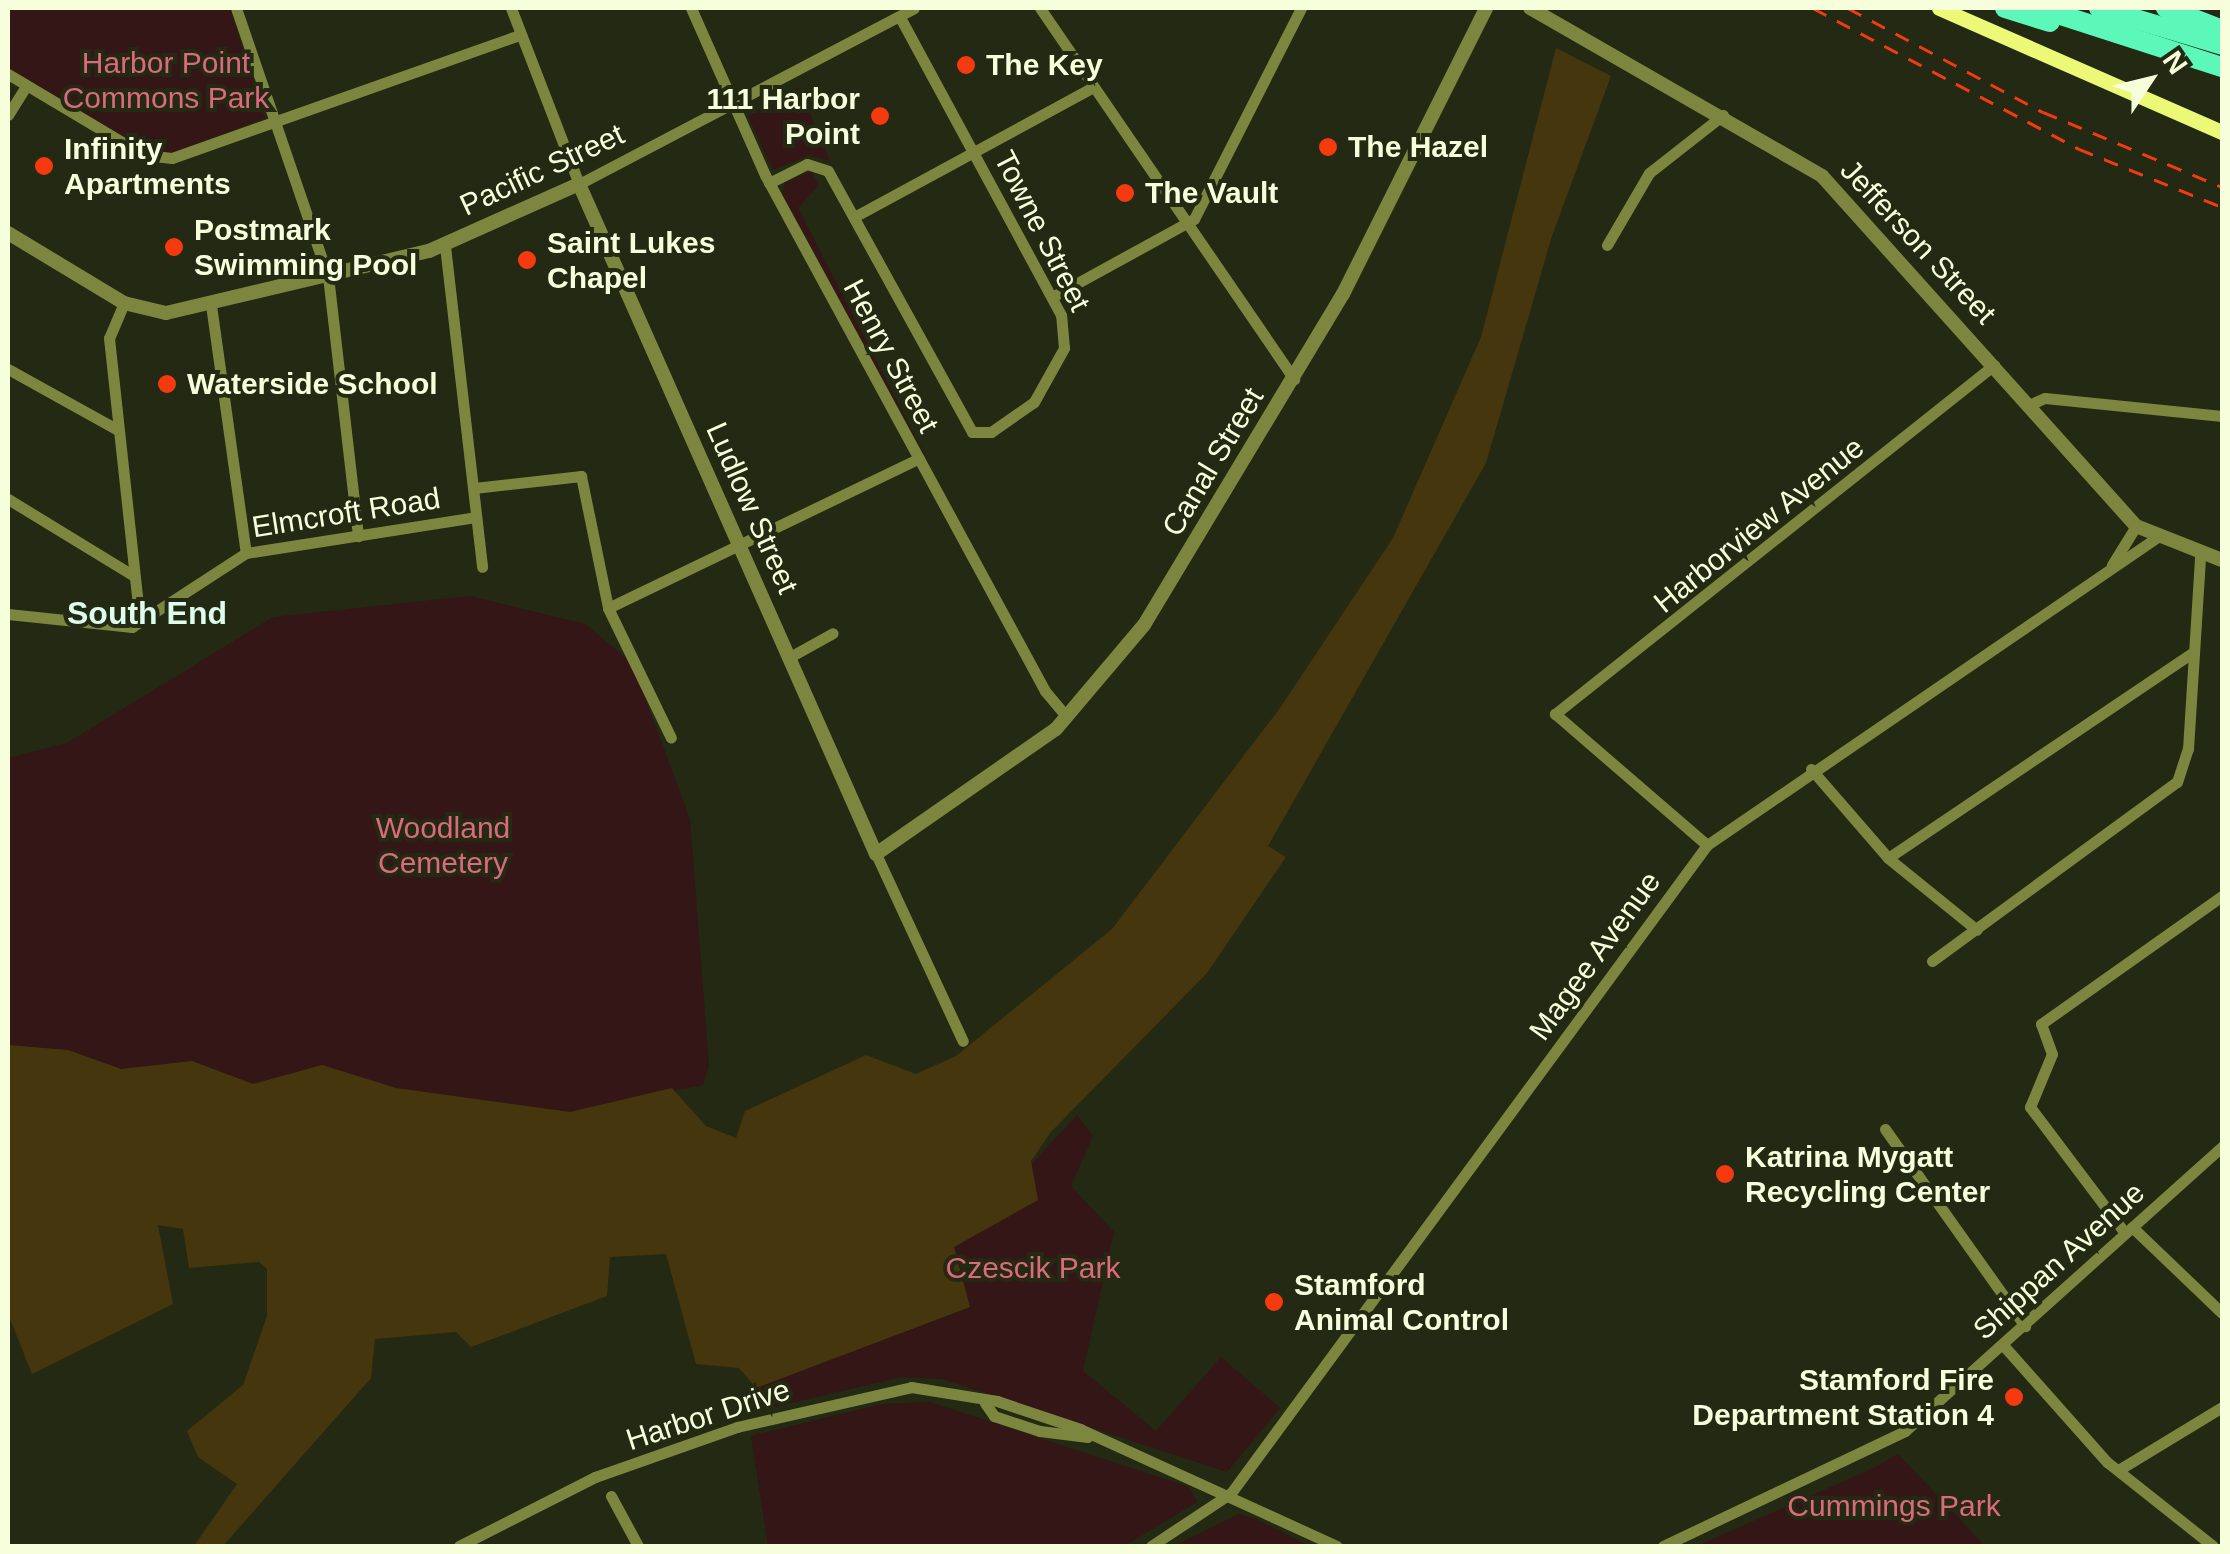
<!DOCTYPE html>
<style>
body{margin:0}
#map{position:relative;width:2230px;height:1554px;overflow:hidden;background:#232912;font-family:Arial,sans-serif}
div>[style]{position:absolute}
.green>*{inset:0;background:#331615}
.water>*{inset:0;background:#46360d}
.minor>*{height:11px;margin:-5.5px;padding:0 5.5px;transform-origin:5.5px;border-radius:5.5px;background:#7d863f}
.tertiary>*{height:14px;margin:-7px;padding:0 7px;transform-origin:7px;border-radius:7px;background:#7d863f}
.secondary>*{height:15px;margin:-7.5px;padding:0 7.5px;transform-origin:7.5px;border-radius:7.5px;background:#ebf976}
.motorway>*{height:20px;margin:-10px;padding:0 10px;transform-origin:10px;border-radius:10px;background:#5bf8ba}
.rail>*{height:2.5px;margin-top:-1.25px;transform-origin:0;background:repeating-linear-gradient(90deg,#f53a0f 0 15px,transparent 0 27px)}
.dots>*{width:28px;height:28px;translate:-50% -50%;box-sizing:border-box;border:5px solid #232912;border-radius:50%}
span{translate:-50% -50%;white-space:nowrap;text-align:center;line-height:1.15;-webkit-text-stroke:8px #232912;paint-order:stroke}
.park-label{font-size:30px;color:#dc697c}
.poi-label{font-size:30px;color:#f7fedb;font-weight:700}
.left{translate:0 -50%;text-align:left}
.right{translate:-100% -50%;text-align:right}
.street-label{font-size:30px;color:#f7fedb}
.neighbourhood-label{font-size:32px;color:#ddfeec;font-weight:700}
.frame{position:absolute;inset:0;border:10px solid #f7fedb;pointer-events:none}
.north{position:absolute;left:2100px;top:30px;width:100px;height:100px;-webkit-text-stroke:8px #232912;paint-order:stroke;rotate:55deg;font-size:28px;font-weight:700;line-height:40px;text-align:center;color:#f7fedb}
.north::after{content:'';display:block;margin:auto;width:35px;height:45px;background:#f7fedb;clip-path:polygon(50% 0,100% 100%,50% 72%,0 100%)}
</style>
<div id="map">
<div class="green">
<i style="clip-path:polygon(8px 8px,230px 8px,265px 118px,173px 153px,145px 151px,8px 68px)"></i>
<i style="clip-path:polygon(799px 87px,830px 161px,810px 155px,773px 170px,748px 116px)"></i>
<i style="clip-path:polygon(811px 171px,819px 185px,798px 208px,929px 463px,782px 194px,785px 183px)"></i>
<i style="clip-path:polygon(470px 596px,585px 624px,632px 663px,690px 819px,709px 1065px,703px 1085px,570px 1112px,395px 1088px,322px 1065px,253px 1084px,192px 1061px,121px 1069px,68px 1050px,8px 1045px,8px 758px,67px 743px,273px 617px)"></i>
<i style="clip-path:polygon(1077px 1115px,1093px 1136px,1071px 1186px,1114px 1232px,1083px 1371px,1156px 1431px,1221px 1357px,1280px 1408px,1227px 1472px,942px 1379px,902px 1377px,757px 1411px,747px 1391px,970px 1307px,954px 1248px)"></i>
<i style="clip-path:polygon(930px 1402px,1189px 1487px,1197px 1502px,1124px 1546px,768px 1546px,751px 1436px,882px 1404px)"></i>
<i style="clip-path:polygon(1898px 1454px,1985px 1546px,1697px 1546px,1876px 1467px)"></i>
<i style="clip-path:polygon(1239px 1514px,1258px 1520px,1309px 1546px,1174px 1546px)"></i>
</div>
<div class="water">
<i style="clip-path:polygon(1556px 48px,1611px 76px,1552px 236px,1486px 463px,1268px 846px,1286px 857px,1207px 973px,1051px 1132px,1031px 1161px,1038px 1200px,954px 1247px,970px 1307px,756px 1388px,739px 1368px,696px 1364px,666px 1254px,610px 1257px,607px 1296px,471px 1347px,456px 1332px,375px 1339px,371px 1378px,223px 1546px,194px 1546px,237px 1484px,198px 1457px,187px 1431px,243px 1385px,267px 1316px,267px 1269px,259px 1262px,189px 1268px,183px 1229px,158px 1225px,173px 1304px,32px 1374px,8px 1314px,8px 1045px,68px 1050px,121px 1069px,192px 1061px,253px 1084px,322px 1065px,396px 1088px,570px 1112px,672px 1088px,706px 1126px,736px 1138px,745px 1111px,866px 1055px,916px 1074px,956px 1056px,1112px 929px,1280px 708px,1393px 538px,1481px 337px)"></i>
</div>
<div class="minor">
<i style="left:236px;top:8px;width:283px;rotate:71.1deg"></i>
<i style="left:328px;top:276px;width:262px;rotate:83.4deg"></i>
<i style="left:511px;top:8px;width:189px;rotate:68.9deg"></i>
<i style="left:579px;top:184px;width:378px;rotate:-27.7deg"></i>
<i style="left:691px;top:8px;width:183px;rotate:66.1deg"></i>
<i style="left:765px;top:175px;width:587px;rotate:61.51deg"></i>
<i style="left:1045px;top:691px;width:34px;rotate:50deg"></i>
<i style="left:1040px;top:8px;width:450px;rotate:55.6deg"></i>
<i style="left:8px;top:74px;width:158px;rotate:30.8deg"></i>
<i style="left:144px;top:155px;width:28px;rotate:6deg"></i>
<i style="left:172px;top:158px;width:369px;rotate:-19.5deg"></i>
<i style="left:8px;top:115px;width:34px;rotate:-58deg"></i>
<i style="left:769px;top:183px;width:42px;rotate:-26.6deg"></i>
<i style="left:807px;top:164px;width:22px;rotate:18deg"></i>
<i style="left:828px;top:171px;width:298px;rotate:61.1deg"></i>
<i style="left:972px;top:432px;width:19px"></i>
<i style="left:991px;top:432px;width:52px;rotate:-34.9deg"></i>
<i style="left:1034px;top:402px;width:62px;rotate:-60.9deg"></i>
<i style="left:1064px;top:348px;width:33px;rotate:-95deg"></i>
<i style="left:1061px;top:315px;width:339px;rotate:-118.4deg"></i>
<i style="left:854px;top:217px;width:271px;rotate:-28.5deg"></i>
<i style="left:1607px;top:245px;width:83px;rotate:-59.7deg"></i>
<i style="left:1649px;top:173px;width:94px;rotate:-38.1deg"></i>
<i style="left:445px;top:246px;width:323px;rotate:83.4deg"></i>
<i style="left:1052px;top:297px;width:162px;rotate:-28.8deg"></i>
<i style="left:1194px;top:219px;width:237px;rotate:-63.1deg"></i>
<i style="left:124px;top:303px;width:38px;rotate:113deg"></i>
<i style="left:109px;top:338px;width:286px;rotate:83.8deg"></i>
<i style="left:211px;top:305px;width:250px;rotate:82deg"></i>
<i style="left:8px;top:369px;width:126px;rotate:29deg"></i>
<i style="left:2029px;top:405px;width:17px;rotate:-24deg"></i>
<i style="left:2045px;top:398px;width:178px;rotate:5.8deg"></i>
<i style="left:474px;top:488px;width:108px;rotate:-6.4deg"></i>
<i style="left:581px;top:476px;width:135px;rotate:78.4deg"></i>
<i style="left:608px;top:608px;width:144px;rotate:64.1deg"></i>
<i style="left:8px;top:499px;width:148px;rotate:31.4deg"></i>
<i style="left:2112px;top:565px;width:46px;rotate:-58.4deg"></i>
<i style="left:608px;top:608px;width:345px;rotate:-25.7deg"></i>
<i style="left:8px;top:614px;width:125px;rotate:6deg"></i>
<i style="left:132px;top:627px;width:136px;rotate:-33deg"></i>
<i style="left:246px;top:553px;width:232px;rotate:-8.9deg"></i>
<i style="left:788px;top:658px;width:51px;rotate:-29.1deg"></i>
<i style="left:1811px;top:769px;width:118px;rotate:49.1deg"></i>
<i style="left:1888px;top:858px;width:114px;rotate:39deg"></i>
<i style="left:1707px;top:845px;width:201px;rotate:-139.2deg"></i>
<i style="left:1555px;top:714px;width:561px;rotate:-38.48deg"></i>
<i style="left:876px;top:854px;width:206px;rotate:65.1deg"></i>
<i style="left:1888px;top:858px;width:368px;rotate:-34deg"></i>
<i style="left:1932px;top:961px;width:303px;rotate:-36.2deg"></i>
<i style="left:2177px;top:782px;width:35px;rotate:-72deg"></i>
<i style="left:2188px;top:749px;width:192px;rotate:-86.4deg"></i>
<i style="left:1885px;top:1129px;width:242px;rotate:54.6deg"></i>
<i style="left:2132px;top:1227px;width:124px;rotate:43.7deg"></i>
<i style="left:2125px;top:1233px;width:158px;rotate:-127deg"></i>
<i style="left:2030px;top:1107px;width:57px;rotate:-67.5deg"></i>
<i style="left:2052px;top:1054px;width:32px;rotate:-110deg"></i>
<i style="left:2041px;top:1024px;width:222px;rotate:-35.3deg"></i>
<i style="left:2003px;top:1345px;width:157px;rotate:48.4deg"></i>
<i style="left:2107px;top:1462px;width:135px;rotate:38.4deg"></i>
<i style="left:985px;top:1403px;width:16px;rotate:55deg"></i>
<i style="left:994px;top:1416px;width:48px;rotate:18.1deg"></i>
<i style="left:1040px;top:1431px;width:48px;rotate:7.1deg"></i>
<i style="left:2120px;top:1469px;width:119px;rotate:-31.3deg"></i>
<i style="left:611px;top:1496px;width:57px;rotate:61.6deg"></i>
<i style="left:459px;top:1546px;width:153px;rotate:-26.9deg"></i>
<i style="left:595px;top:1477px;width:151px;rotate:-19.4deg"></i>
<i style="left:737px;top:1427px;width:179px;rotate:-12.9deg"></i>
<i style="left:911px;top:1387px;width:87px;rotate:9.2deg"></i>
<i style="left:997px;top:1401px;width:88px;rotate:18.6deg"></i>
<i style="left:1080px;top:1429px;width:282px;rotate:24.5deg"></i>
<i style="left:1151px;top:1546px;width:96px;rotate:-33.5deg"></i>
<i style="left:1231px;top:1493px;width:804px;rotate:-53.7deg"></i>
<i style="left:1707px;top:845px;width:544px;rotate:-34.36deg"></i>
<i style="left:1663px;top:1546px;width:268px;rotate:-25.4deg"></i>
<i style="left:1905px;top:1431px;width:426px;rotate:-41.9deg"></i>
</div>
<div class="tertiary">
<i style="left:1530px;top:8px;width:337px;rotate:29.9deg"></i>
<i style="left:1822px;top:176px;width:470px;rotate:48.1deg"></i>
<i style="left:2136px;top:526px;width:92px;rotate:21.6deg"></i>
<i style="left:8px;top:233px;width:135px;rotate:31.1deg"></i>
<i style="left:124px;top:303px;width:43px;rotate:13.4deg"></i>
<i style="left:166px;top:313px;width:270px;rotate:-13.3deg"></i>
<i style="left:429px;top:251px;width:164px;rotate:-24.1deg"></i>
<i style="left:579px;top:184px;width:733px;rotate:66.09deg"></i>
<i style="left:876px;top:854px;width:219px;rotate:-34.8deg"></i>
<i style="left:1056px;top:729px;width:136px;rotate:-49.8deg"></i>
<i style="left:1144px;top:625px;width:386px;rotate:-59deg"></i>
<i style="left:1343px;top:294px;width:320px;rotate:-63.4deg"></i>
</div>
<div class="secondary">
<i style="left:1939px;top:8px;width:309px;rotate:23.7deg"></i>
</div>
<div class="motorway">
<i style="left:2005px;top:8px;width:47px;rotate:17.3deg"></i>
<i style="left:2039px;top:8px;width:192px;rotate:17.9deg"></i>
<i style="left:2099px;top:8px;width:128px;rotate:16.7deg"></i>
<i style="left:2166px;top:8px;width:60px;rotate:21.4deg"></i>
</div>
<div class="rail">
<i style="left:1813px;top:8px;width:301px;rotate:27.9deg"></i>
<i style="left:2079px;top:149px;width:154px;rotate:22.1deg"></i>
<i style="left:1848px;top:8px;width:221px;rotate:28.1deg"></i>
<i style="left:2043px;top:112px;width:194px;rotate:22.7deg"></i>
</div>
<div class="dots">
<i style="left:966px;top:65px;background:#f53a0f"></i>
<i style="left:880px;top:116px;background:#f53a0f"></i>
<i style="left:1328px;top:147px;background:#f53a0f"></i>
<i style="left:44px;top:166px;background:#f53a0f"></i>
<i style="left:1125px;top:193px;background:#f53a0f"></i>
<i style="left:174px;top:247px;background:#f53a0f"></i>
<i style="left:527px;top:260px;background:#f53a0f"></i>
<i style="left:167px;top:384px;background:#f53a0f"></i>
<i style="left:1725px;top:1174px;background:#f53a0f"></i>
<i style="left:1274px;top:1302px;background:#f53a0f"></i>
<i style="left:2014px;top:1397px;background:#f53a0f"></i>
</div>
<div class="park-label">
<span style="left:166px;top:80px">Harbor Point<br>Commons Park</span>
<span style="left:443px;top:845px">Woodland<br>Cemetery</span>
<span style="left:1033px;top:1268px">Czescik Park</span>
<span style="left:1894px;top:1506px">Cummings Park</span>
</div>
<div class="poi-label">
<span class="left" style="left:986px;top:65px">The Key</span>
<span class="right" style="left:860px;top:116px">111 Harbor<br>Point</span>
<span class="left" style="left:1348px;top:147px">The Hazel</span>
<span class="left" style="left:64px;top:166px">Infinity<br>Apartments</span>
<span class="left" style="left:1145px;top:193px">The Vault</span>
<span class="left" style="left:194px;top:247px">Postmark<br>Swimming Pool</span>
<span class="left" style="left:547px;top:260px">Saint Lukes<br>Chapel</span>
<span class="left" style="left:187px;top:384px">Waterside School</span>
<span class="left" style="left:1745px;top:1174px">Katrina Mygatt<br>Recycling Center</span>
<span class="left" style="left:1294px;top:1302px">Stamford<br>Animal Control</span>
<span class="right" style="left:1994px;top:1397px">Stamford Fire<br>Department Station 4</span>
</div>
<div class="street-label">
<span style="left:542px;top:170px;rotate:-25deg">Pacific Street</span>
<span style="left:1042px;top:231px;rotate:63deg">Towne Street</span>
<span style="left:1918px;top:242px;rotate:47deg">Jefferson Street</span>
<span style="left:891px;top:356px;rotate:62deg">Henry Street</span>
<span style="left:1213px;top:462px;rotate:-59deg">Canal Street</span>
<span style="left:752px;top:508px;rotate:66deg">Ludlow Street</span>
<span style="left:346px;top:513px;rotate:-9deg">Elmcroft Road</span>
<span style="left:1759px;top:525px;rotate:-39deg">Harborview Avenue</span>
<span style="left:1595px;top:956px;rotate:-54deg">Magee Avenue</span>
<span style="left:2059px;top:1261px;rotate:-42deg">Shippan Avenue</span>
<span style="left:708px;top:1415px;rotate:-18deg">Harbor Drive</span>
</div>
<div class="neighbourhood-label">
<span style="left:147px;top:613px">South End</span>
</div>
<div class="frame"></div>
<div class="north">N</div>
</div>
